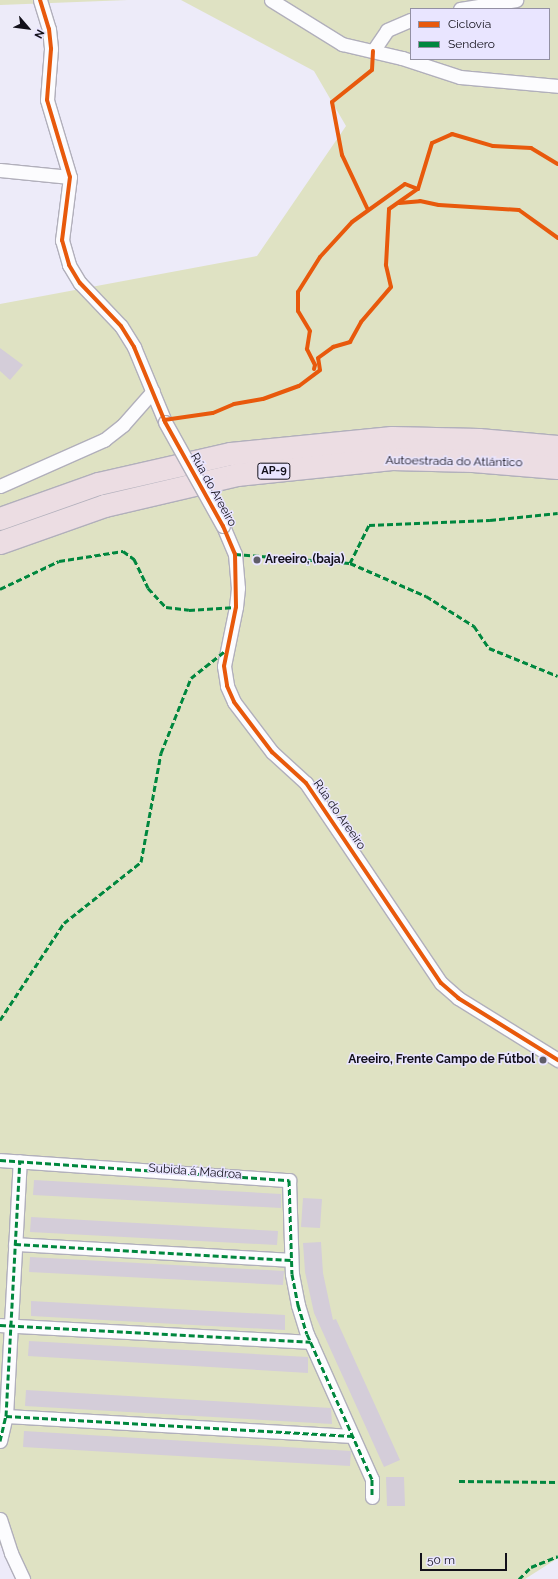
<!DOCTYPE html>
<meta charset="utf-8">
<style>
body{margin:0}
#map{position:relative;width:558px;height:1579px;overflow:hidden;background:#edebf9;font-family:Raleway,sans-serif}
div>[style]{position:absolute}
.green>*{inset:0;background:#dfe2c3}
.building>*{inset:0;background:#d4cdd9}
.roads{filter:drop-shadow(1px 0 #b1afbb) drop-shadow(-1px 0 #b1afbb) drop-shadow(0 1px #b1afbb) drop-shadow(0 -1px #b1afbb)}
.street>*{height:13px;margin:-6.5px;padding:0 6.5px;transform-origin:6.5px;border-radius:6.5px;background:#fcfcfe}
.highway>*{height:22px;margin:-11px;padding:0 11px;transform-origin:11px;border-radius:11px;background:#ecdde3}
.bridges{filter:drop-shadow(1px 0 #b1afbb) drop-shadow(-1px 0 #b1afbb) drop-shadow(0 1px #b1afbb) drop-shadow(0 -1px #b1afbb)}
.street-bridge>*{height:13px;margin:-6.5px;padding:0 6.5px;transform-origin:6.5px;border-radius:6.5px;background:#fcfcfe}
.quiet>*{height:3px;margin-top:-1.5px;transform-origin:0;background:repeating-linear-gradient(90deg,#00873e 0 6px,transparent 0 9px)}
.cycleway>*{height:4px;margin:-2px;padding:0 2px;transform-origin:2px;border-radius:2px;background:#e8590c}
.dots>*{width:11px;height:11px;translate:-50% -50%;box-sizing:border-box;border:2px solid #e9e5ff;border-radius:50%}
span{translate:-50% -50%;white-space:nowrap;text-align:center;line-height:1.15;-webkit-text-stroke:3px #e9e5ff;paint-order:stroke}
.shield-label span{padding:1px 3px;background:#e9e5ff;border:1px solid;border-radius:3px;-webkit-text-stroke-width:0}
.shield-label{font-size:11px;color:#12101a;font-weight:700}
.street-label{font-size:12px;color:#12101a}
.poi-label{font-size:12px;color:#12101a;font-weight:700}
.left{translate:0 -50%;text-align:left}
.right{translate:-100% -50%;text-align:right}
.legend{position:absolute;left:410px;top:8px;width:140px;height:52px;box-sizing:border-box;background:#e9e5ff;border:1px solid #9390a3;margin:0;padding:5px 7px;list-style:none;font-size:12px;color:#12101a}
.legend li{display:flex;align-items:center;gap:8px;height:20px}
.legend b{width:20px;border:1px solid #9390a3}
.north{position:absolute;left:8px;top:8px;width:40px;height:40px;-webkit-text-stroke:3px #e9e5ff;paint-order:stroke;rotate:118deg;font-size:11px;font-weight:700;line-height:16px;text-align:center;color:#12101a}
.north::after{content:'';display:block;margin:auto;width:14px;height:18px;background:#12101a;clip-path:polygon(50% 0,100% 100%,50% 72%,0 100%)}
.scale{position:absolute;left:420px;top:1553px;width:87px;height:18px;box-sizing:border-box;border:2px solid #12101a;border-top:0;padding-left:5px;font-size:12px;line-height:14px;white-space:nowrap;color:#12101a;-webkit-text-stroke:3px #e9e5ff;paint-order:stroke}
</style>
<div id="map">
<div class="green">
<i style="clip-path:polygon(0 0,128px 0,0 5px)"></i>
<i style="clip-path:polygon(evenodd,181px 0,558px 0,558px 1558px,525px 1579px,30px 1579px,0 1545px,0 304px,257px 256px,346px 126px,314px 71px,181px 0,411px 9px,549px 9px,549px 59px,411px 59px,411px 9px)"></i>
</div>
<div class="building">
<i style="clip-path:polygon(0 348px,23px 365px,10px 380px,0 371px)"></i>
<i style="clip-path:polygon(34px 1180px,281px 1194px,281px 1208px,33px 1195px)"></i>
<i style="clip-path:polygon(303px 1198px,322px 1199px,320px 1228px,301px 1227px)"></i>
<i style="clip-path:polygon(31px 1217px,278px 1231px,277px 1245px,30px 1232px)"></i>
<i style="clip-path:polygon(321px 1242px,323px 1273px,333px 1320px,336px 1319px,400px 1460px,384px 1467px,314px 1313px,305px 1272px,303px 1243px)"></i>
<i style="clip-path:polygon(30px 1257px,284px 1271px,283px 1285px,29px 1272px)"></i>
<i style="clip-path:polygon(31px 1301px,285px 1315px,285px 1330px,31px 1316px)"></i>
<i style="clip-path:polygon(29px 1341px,308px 1357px,308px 1373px,28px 1356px)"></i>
<i style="clip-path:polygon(26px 1390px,331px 1408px,332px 1424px,25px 1406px)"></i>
<i style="clip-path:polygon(24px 1431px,351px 1451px,350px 1466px,23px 1447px)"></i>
<i style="clip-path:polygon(386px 1477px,404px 1477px,405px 1506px,387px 1506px)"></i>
</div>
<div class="roads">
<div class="street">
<i style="left:40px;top:0;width:30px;rotate:73deg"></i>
<i style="left:49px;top:29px;width:20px;rotate:84deg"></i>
<i style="left:51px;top:49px;width:51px;rotate:94.5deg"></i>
<i style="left:47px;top:100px;width:80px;rotate:73.4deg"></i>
<i style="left:70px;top:177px;width:64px;rotate:97.2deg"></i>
<i style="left:62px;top:240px;width:26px;rotate:74deg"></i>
<i style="left:69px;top:265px;width:21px;rotate:59deg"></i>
<i style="left:80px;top:283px;width:59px;rotate:46.4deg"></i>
<i style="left:121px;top:326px;width:25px;rotate:58deg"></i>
<i style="left:134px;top:347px;width:81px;rotate:67.5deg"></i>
<i style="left:271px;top:0;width:84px;rotate:31.8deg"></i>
<i style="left:342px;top:44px;width:62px;rotate:13.1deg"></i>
<i style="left:402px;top:58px;width:61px;rotate:18.1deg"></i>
<i style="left:460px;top:77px;width:98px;rotate:5.2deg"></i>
<i style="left:460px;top:9px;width:57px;rotate:-9.1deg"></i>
<i style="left:373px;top:51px;width:25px;rotate:-56deg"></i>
<i style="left:387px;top:30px;width:26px;rotate:-23deg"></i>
<i style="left:0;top:170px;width:70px;rotate:5.7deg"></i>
<i style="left:0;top:486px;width:114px;rotate:-23.9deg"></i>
<i style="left:104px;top:440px;width:24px;rotate:-38deg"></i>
<i style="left:123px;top:425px;width:45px;rotate:-48.6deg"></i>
<i style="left:223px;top:526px;width:30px;rotate:67deg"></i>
<i style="left:235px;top:554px;width:34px;rotate:85deg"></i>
<i style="left:238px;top:588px;width:19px;rotate:96deg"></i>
<i style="left:236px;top:607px;width:60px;rotate:101.5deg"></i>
<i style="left:224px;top:666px;width:20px;rotate:81deg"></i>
<i style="left:227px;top:686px;width:17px;rotate:66deg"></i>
<i style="left:234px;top:702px;width:63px;rotate:52.8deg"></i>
<i style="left:272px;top:752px;width:46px;rotate:42.4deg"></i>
<i style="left:306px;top:783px;width:241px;rotate:56deg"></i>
<i style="left:441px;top:983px;width:23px;rotate:41deg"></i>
<i style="left:458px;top:998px;width:118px;rotate:31.8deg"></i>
<i style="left:0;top:1160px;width:290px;rotate:4deg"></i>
<i style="left:289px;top:1180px;width:94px;rotate:88.2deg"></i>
<i style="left:292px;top:1274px;width:32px;rotate:79deg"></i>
<i style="left:298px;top:1305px;width:30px;rotate:73deg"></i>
<i style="left:307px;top:1334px;width:159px;rotate:65.9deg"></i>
<i style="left:372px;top:1479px;width:18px;rotate:90deg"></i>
<i style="left:15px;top:1244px;width:276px;rotate:3.3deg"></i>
<i style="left:0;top:1325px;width:311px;rotate:3.1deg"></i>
<i style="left:6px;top:1416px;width:347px;rotate:3.3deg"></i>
<i style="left:0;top:1441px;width:26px;rotate:-77deg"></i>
<i style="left:6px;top:1416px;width:255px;rotate:-86.9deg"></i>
<i style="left:0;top:1519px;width:36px;rotate:72deg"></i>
<i style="left:11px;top:1553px;width:29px;rotate:65deg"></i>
</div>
<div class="highway">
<i style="left:0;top:519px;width:105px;rotate:-19.5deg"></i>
<i style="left:99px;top:484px;width:135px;rotate:-12.8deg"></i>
<i style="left:231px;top:454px;width:162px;rotate:-5.7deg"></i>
<i style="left:392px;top:438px;width:87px;rotate:1.3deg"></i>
<i style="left:479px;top:440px;width:79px;rotate:5.1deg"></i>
<i style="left:0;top:543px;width:111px;rotate:-19.4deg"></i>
<i style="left:105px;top:506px;width:136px;rotate:-13.2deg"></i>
<i style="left:237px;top:475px;width:156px;rotate:-5.9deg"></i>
<i style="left:392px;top:459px;width:81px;rotate:1.4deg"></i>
<i style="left:473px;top:461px;width:85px;rotate:4.7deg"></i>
</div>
</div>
<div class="bridges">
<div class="street-bridge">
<i style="left:165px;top:422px;width:119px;rotate:60.9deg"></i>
</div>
</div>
<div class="quiet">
<i style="left:235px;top:554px;width:115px;rotate:4.5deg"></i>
<i style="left:350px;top:563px;width:42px;rotate:-63.4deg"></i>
<i style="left:369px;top:525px;width:121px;rotate:-2.4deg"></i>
<i style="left:490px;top:520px;width:68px;rotate:-5.9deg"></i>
<i style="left:350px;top:563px;width:83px;rotate:23.5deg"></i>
<i style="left:426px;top:596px;width:57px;rotate:32deg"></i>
<i style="left:474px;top:626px;width:27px;rotate:56deg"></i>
<i style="left:489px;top:648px;width:74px;rotate:22.1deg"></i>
<i style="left:0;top:589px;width:65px;rotate:-25.4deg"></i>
<i style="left:59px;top:561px;width:65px;rotate:-8.9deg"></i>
<i style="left:123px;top:551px;width:14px;rotate:36deg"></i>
<i style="left:134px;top:559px;width:32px;rotate:64deg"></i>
<i style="left:148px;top:588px;width:26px;rotate:47deg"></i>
<i style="left:166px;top:607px;width:23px;rotate:7deg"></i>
<i style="left:189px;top:610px;width:47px;rotate:-3.7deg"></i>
<i style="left:0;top:1020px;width:116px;rotate:-56.6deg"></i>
<i style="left:64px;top:923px;width:98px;rotate:-38.4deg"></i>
<i style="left:141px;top:862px;width:111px;rotate:-79.6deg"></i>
<i style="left:161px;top:753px;width:81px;rotate:-68.2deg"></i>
<i style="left:191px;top:678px;width:43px;rotate:-38.5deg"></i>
<i style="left:0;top:1160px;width:290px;rotate:4deg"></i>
<i style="left:289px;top:1180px;width:94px;rotate:88.2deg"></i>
<i style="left:292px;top:1274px;width:32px;rotate:79deg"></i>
<i style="left:298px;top:1305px;width:30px;rotate:73deg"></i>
<i style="left:307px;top:1334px;width:159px;rotate:65.9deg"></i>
<i style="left:372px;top:1479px;width:18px;rotate:90deg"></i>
<i style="left:15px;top:1244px;width:276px;rotate:3.3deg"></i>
<i style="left:0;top:1325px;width:311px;rotate:3.1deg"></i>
<i style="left:6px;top:1416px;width:347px;rotate:3.3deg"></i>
<i style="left:0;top:1441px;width:26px;rotate:-77deg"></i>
<i style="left:6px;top:1416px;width:255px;rotate:-86.9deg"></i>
<i style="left:459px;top:1481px;width:99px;rotate:0.6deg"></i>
<i style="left:519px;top:1579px;width:17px;rotate:-45deg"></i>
<i style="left:531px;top:1567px;width:29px;rotate:-22deg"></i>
</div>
<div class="cycleway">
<i style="left:40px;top:0;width:30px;rotate:73deg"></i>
<i style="left:49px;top:29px;width:20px;rotate:84deg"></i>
<i style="left:51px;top:49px;width:51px;rotate:94.5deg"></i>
<i style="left:47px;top:100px;width:80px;rotate:73.4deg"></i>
<i style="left:70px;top:177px;width:64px;rotate:97.2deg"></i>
<i style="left:62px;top:240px;width:26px;rotate:74deg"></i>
<i style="left:69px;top:265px;width:21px;rotate:59deg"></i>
<i style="left:80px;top:283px;width:59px;rotate:46.4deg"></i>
<i style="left:121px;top:326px;width:25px;rotate:58deg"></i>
<i style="left:134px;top:347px;width:81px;rotate:67.5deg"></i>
<i style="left:165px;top:422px;width:119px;rotate:60.9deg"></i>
<i style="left:223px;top:526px;width:30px;rotate:67deg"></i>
<i style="left:235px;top:554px;width:53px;rotate:88.9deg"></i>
<i style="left:236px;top:607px;width:60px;rotate:101.5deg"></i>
<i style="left:224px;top:666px;width:20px;rotate:81deg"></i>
<i style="left:227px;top:686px;width:17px;rotate:66deg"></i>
<i style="left:234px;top:702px;width:63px;rotate:52.8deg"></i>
<i style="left:272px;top:752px;width:46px;rotate:42.4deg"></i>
<i style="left:306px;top:783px;width:241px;rotate:56deg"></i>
<i style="left:441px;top:983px;width:23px;rotate:41deg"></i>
<i style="left:458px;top:998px;width:118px;rotate:31.8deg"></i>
<i style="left:399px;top:203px;width:21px;rotate:-5deg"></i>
<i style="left:420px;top:201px;width:19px;rotate:12deg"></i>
<i style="left:439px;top:205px;width:80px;rotate:3.6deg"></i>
<i style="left:519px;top:210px;width:48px;rotate:35.7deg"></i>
<i style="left:368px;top:210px;width:61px;rotate:-115.3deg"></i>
<i style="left:342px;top:155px;width:54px;rotate:-100.7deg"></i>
<i style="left:332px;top:102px;width:51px;rotate:-38.7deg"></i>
<i style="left:372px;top:70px;width:19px;rotate:-87deg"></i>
<i style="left:314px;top:369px;width:4px;rotate:-76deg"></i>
<i style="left:315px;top:365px;width:18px;rotate:-117deg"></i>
<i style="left:307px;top:349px;width:18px;rotate:-81deg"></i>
<i style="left:310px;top:331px;width:23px;rotate:-121deg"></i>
<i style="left:298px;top:311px;width:19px;rotate:-90deg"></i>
<i style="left:298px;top:292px;width:41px;rotate:-57.8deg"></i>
<i style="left:320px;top:257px;width:47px;rotate:-47.6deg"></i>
<i style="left:352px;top:222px;width:65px;rotate:-35.6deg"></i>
<i style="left:405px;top:184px;width:14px;rotate:21deg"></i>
<i style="left:164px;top:420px;width:49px;rotate:-8.1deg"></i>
<i style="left:213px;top:413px;width:23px;rotate:-23deg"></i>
<i style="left:234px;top:404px;width:29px;rotate:-10deg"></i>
<i style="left:263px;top:399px;width:38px;rotate:-20deg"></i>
<i style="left:299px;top:386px;width:26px;rotate:-37deg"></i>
<i style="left:320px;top:370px;width:12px;rotate:-99deg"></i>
<i style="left:318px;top:358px;width:19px;rotate:-36deg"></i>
<i style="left:333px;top:347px;width:18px;rotate:-16deg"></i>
<i style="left:350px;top:342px;width:23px;rotate:-61deg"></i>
<i style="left:361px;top:322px;width:46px;rotate:-49.4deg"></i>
<i style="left:391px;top:287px;width:23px;rotate:-103deg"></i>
<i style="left:386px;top:265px;width:56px;rotate:-86.9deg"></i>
<i style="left:389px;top:209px;width:35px;rotate:-35deg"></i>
<i style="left:418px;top:189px;width:48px;rotate:-73.1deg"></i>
<i style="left:432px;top:143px;width:22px;rotate:-24deg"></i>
<i style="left:452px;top:134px;width:43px;rotate:16.3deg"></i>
<i style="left:493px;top:146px;width:38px;rotate:3deg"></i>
<i style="left:531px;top:148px;width:31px;rotate:31deg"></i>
</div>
<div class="dots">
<i style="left:257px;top:560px;background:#5f5d68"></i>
<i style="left:543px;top:1060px;background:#5f5d68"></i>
</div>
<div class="shield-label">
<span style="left:274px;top:471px">AP-9</span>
</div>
<div class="street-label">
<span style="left:454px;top:462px;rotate:1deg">Autoestrada do Atlántico</span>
<span style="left:213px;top:490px;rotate:61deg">Rúa do Areeiro</span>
<span style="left:339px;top:815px;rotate:55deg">Rúa do Areeiro</span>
<span style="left:195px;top:1172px;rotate:4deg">Subida á Madroa</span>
</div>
<div class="poi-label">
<span class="left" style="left:265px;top:560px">Areeiro, (baja)</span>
<span class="right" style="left:535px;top:1060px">Areeiro, Frente Campo de Fútbol</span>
</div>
<ul class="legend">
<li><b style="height:5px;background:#e8590c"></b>Ciclovía</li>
<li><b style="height:5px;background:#00873e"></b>Sendero</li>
</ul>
<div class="north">N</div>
<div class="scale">50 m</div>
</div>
